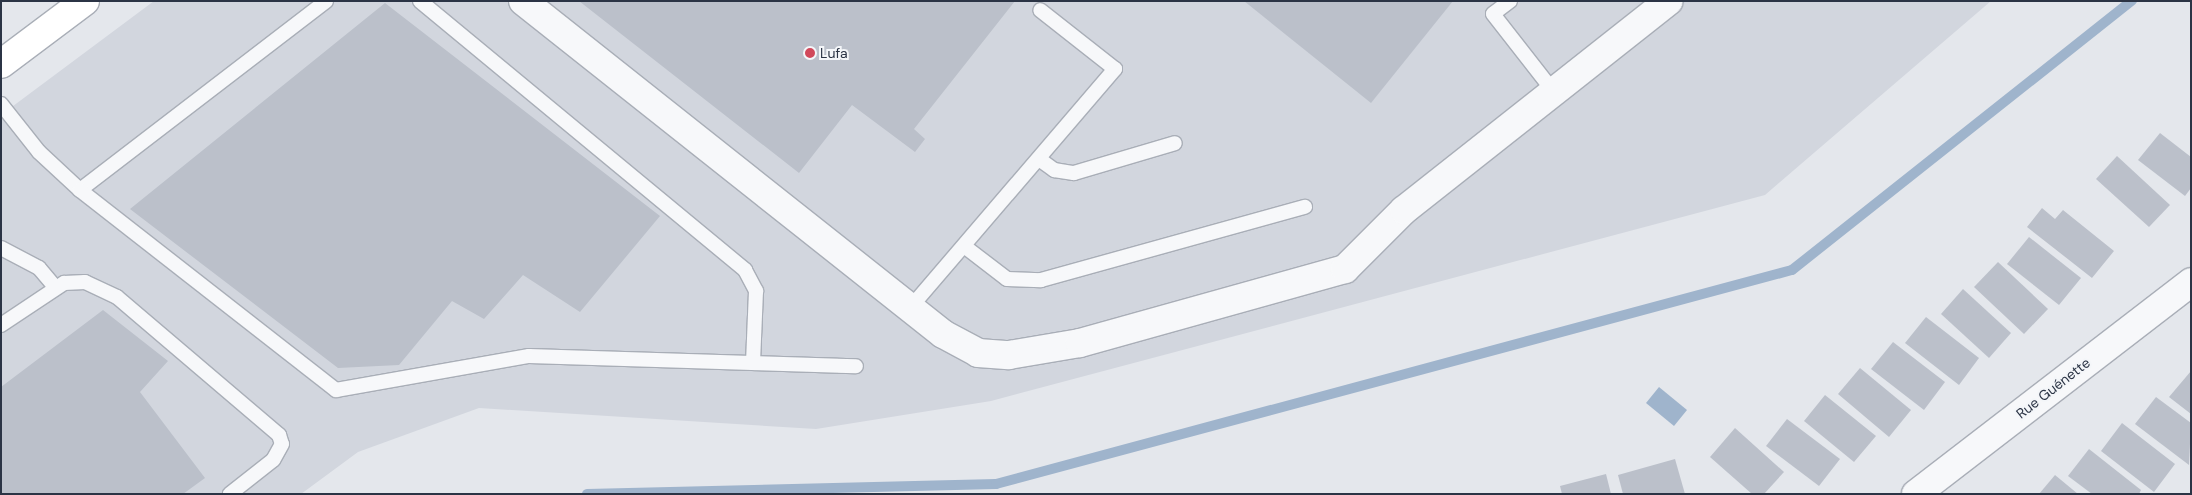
<!DOCTYPE html>
<meta charset="utf-8">
<style>
body{margin:0}
#map{position:relative;width:2192px;height:495px;overflow:hidden;background:#e4e7ec;font-family:"DM Sans",sans-serif}
div>[style]{position:absolute}
.built>*{inset:0;background:#d2d6de}
.water>*{inset:0;background:#9fb4cc}
.stream>*{height:10px;margin:-5px;padding:0 5px;transform-origin:5px;border-radius:5px;background:#9fb4cc}
.building>*{inset:0;background:#bbc0ca}
.roads{filter:drop-shadow(1px 0 #a9aeb7) drop-shadow(-1px 0 #a9aeb7) drop-shadow(0 1px #a9aeb7) drop-shadow(0 -1px #a9aeb7)}
.lane>*{height:14px;margin:-7px;padding:0 7px;transform-origin:7px;border-radius:7px;background:#f7f8fa}
.street>*{height:28px;margin:-14px;padding:0 14px;transform-origin:14px;border-radius:14px;background:#f7f8fa}
.primary>*{height:28px;margin:-14px;padding:0 14px;transform-origin:14px;border-radius:14px;background:#fff}
.dots>*{width:14px;height:14px;translate:-50% -50%;box-sizing:border-box;border:2px solid #f4f6f9;border-radius:50%}
span{translate:-50% -50%;white-space:nowrap;text-align:center;line-height:1.15;-webkit-text-stroke:4px #f4f6f9;paint-order:stroke}
.poi-label{font-size:14px;color:#2b3445}
.left{translate:0 -50%;text-align:left}
.street-label{font-size:14px;color:#2b3445}
.frame{position:absolute;inset:0;border:2px solid #2b3445;pointer-events:none}
</style>
<div id="map">
<div class="built">
<i style="clip-path:polygon(154px 1px,1991px 1px,1765px 195px,991px 401px,816px 429px,479px 408px,358px 452px,301px 494px,1px 494px,1px 115px)"></i>
</div>
<div class="water">
<i style="clip-path:polygon(1659px 387px,1687px 410px,1674px 426px,1646px 403px)"></i>
</div>
<div class="stream">
<i style="left:587px;top:494px;width:409px;rotate:-1.4deg"></i>
<i style="left:996px;top:484px;width:824px;rotate:-15.05deg"></i>
<i style="left:1792px;top:270px;width:434px;rotate:-38.4deg"></i>
</div>
<div class="building">
<i style="clip-path:polygon(579px 1px,1015px 1px,914px 129px,925px 139px,915px 152px,852px 105px,799px 173px)"></i>
<i style="clip-path:polygon(1244px 1px,1453px 1px,1371px 103px)"></i>
<i style="clip-path:polygon(385px 3px,660px 216px,580px 312px,523px 275px,484px 319px,452px 301px,399px 365px,338px 368px,130px 209px)"></i>
<i style="clip-path:polygon(2160px 133px,2191px 157px,2191px 188px,2185px 196px,2138px 160px)"></i>
<i style="clip-path:polygon(2117px 156px,2170px 205px,2149px 227px,2096px 179px)"></i>
<i style="clip-path:polygon(2042px 208px,2055px 219px,2063px 210px,2114px 251px,2092px 278px,2027px 227px)"></i>
<i style="clip-path:polygon(2029px 237px,2081px 278px,2059px 305px,2007px 264px)"></i>
<i style="clip-path:polygon(1998px 262px,2048px 309px,2024px 334px,1974px 287px)"></i>
<i style="clip-path:polygon(1963px 289px,2011px 333px,1989px 358px,1941px 314px)"></i>
<i style="clip-path:polygon(103px 310px,168px 361px,140px 392px,205px 478px,183px 494px,1px 494px,1px 387px)"></i>
<i style="clip-path:polygon(1926px 317px,1979px 358px,1959px 385px,1905px 343px)"></i>
<i style="clip-path:polygon(1893px 342px,1945px 382px,1924px 410px,1871px 369px)"></i>
<i style="clip-path:polygon(1860px 368px,1911px 410px,1889px 437px,1838px 394px)"></i>
<i style="clip-path:polygon(2191px 371px,2191px 414px,2169px 397px)"></i>
<i style="clip-path:polygon(1825px 395px,1876px 436px,1854px 462px,1804px 421px)"></i>
<i style="clip-path:polygon(2156px 397px,2191px 423px,2189px 465px,2135px 424px)"></i>
<i style="clip-path:polygon(1787px 419px,1840px 459px,1819px 486px,1766px 446px)"></i>
<i style="clip-path:polygon(2122px 423px,2175px 464px,2154px 492px,2101px 451px)"></i>
<i style="clip-path:polygon(1735px 428px,1784px 472px,1764px 494px,1752px 494px,1710px 457px)"></i>
<i style="clip-path:polygon(2089px 449px,2141px 490px,2139px 494px,2092px 494px,2068px 476px)"></i>
<i style="clip-path:polygon(1675px 459px,1685px 494px,1623px 494px,1618px 475px)"></i>
<i style="clip-path:polygon(1606px 474px,1611px 494px,1562px 494px,1560px 486px)"></i>
<i style="clip-path:polygon(2055px 475px,2078px 494px,2039px 494px)"></i>
</div>
<div class="roads">
<div class="lane">
<i style="left:420px;top:1px;width:422px;rotate:39.6deg"></i>
<i style="left:745px;top:270px;width:24px;rotate:62deg"></i>
<i style="left:756px;top:291px;width:72px;rotate:92.4deg"></i>
<i style="left:1510px;top:1px;width:21px;rotate:143deg"></i>
<i style="left:1493px;top:14px;width:99px;rotate:52deg"></i>
<i style="left:1px;top:104px;width:61px;rotate:51.6deg"></i>
<i style="left:39px;top:152px;width:56px;rotate:42.8deg"></i>
<i style="left:80px;top:190px;width:310px;rotate:-37.5deg"></i>
<i style="left:1039px;top:159px;width:19px;rotate:36deg"></i>
<i style="left:1054px;top:170px;width:20px;rotate:9deg"></i>
<i style="left:1074px;top:173px;width:105px;rotate:-16.5deg"></i>
<i style="left:80px;top:190px;width:325px;rotate:38deg"></i>
<i style="left:336px;top:390px;width:196px;rotate:-10deg"></i>
<i style="left:529px;top:356px;width:327px;rotate:1.8deg"></i>
<i style="left:964px;top:246px;width:54px;rotate:37.5deg"></i>
<i style="left:1007px;top:279px;width:34px;rotate:2deg"></i>
<i style="left:1041px;top:280px;width:274px;rotate:-15.5deg"></i>
<i style="left:1px;top:248px;width:43px;rotate:27.8deg"></i>
<i style="left:39px;top:268px;width:23px;rotate:50deg"></i>
<i style="left:910px;top:308px;width:315px;rotate:-49.4deg"></i>
<i style="left:1115px;top:69px;width:95px;rotate:-141.8deg"></i>
<i style="left:1px;top:325px;width:76px;rotate:-33.7deg"></i>
<i style="left:64px;top:283px;width:21px;rotate:-3deg"></i>
<i style="left:85px;top:282px;width:35px;rotate:25deg"></i>
<i style="left:117px;top:297px;width:213px;rotate:40.4deg"></i>
<i style="left:279px;top:435px;width:9px;rotate:72deg"></i>
<i style="left:282px;top:444px;width:18px;rotate:119deg"></i>
<i style="left:273px;top:460px;width:55px;rotate:141.7deg"></i>
</div>
<div class="street">
<i style="left:523px;top:1px;width:536px;rotate:38.41deg"></i>
<i style="left:943px;top:334px;width:40px;rotate:28deg"></i>
<i style="left:978px;top:353px;width:31px;rotate:4deg"></i>
<i style="left:1009px;top:355px;width:72px;rotate:-9.6deg"></i>
<i style="left:1080px;top:343px;width:275px;rotate:-15.6deg"></i>
<i style="left:1345px;top:269px;width:83px;rotate:-45deg"></i>
<i style="left:1404px;top:210px;width:337px;rotate:-38.3deg"></i>
<i style="left:1916px;top:494px;width:347px;rotate:-37.6deg"></i>
</div>
<div class="primary">
<i style="left:1px;top:64px;width:105px;rotate:-36.9deg"></i>
</div>
</div>
<div class="dots">
<i style="left:810px;top:53px;background:#d1495b"></i>
</div>
<div class="poi-label">
<span class="left" style="left:820px;top:53px">Lufa</span>
</div>
<div class="street-label">
<span style="left:2053px;top:388px;rotate:-38deg">Rue Guénette</span>
</div>
<div class="frame"></div>
</div>
